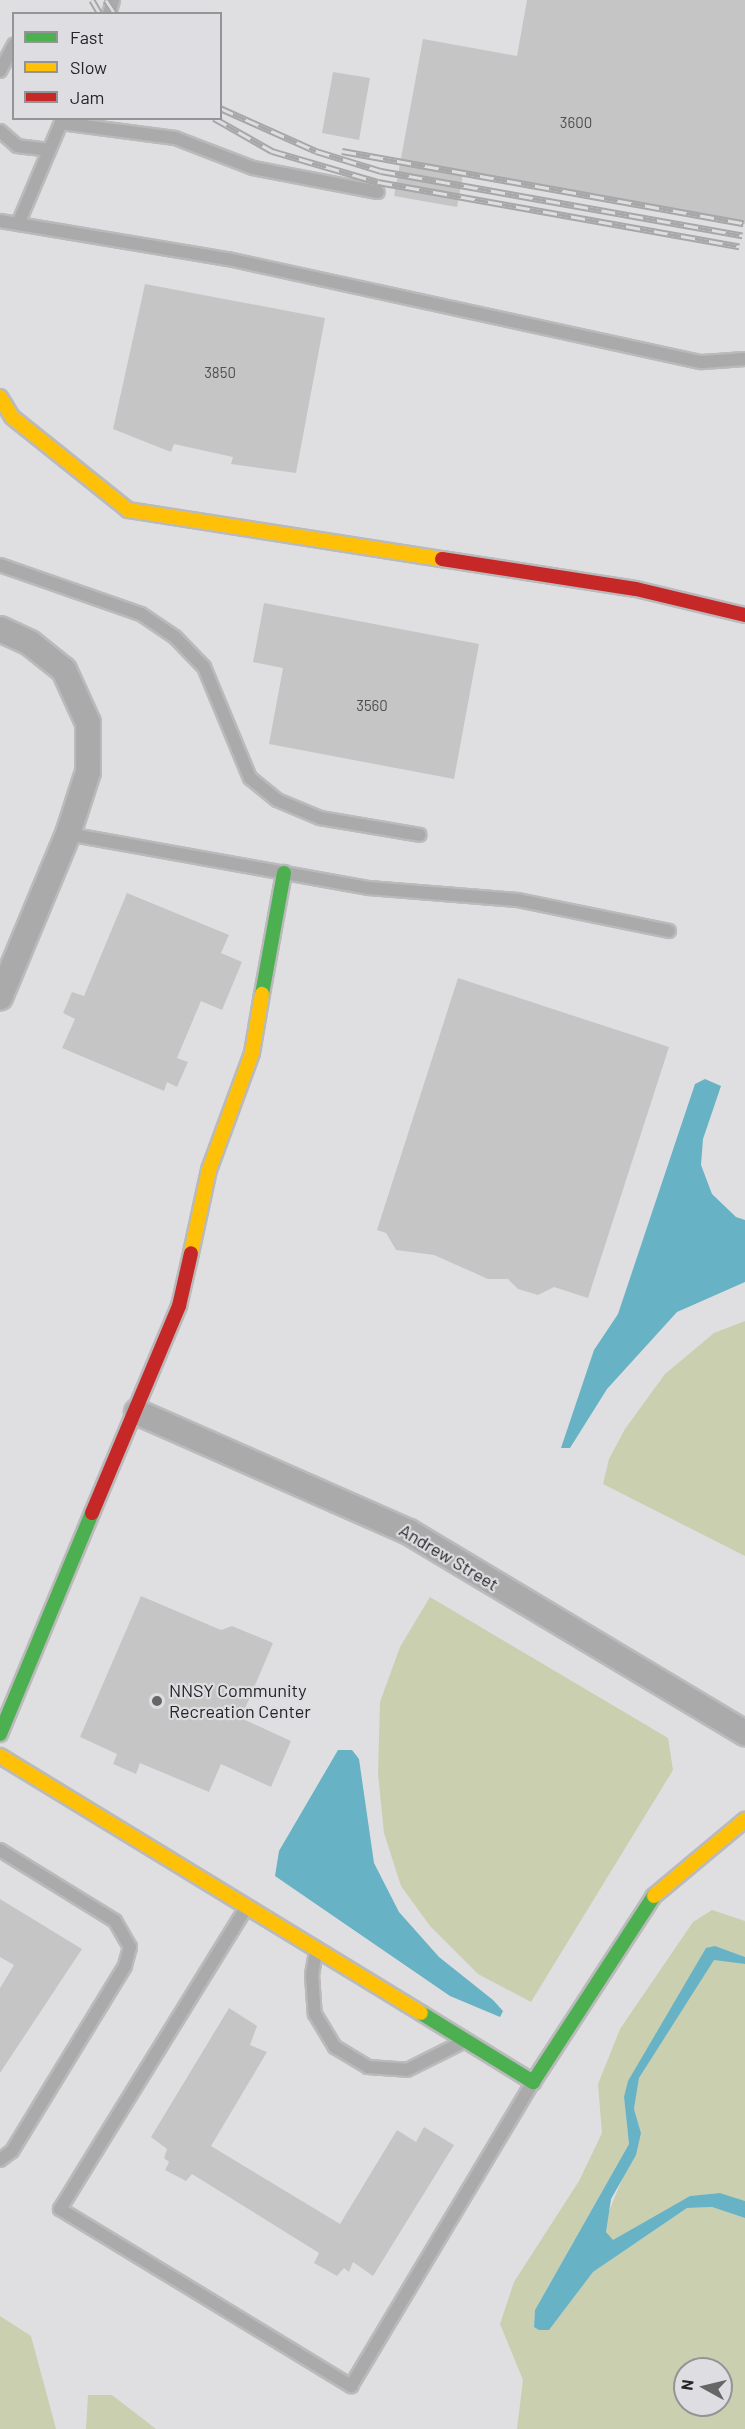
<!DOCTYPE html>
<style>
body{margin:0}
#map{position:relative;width:745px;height:2429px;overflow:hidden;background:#dfdfe1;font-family:Barlow,sans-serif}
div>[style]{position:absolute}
.green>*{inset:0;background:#cacfaf}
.water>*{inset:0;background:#67b2c4}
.building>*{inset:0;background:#c6c5c6}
.roads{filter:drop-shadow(2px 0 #bababc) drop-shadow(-2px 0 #bababc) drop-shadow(0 2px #bababc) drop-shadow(0 -2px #bababc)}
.lane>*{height:12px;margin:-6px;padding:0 6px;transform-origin:6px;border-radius:6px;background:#aaaaab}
.street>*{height:24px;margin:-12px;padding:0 12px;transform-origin:12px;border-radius:12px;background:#aaaaab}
.fast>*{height:14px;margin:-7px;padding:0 7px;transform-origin:7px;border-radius:7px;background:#4caf50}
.slow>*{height:14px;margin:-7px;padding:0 7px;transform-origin:7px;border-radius:7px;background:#ffc107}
.jam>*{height:14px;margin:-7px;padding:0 7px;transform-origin:7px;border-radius:7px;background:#c62828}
.rail>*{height:7px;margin-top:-3.5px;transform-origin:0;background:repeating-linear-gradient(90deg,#dedee2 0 14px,#a8a7a8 0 28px);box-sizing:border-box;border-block:2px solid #a8a7a8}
.dots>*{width:16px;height:16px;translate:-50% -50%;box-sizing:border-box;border:3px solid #dedee2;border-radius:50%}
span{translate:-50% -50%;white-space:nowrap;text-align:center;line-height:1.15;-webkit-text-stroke:4.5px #dedee2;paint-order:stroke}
.number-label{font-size:15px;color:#4f4f50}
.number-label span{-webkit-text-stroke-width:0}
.street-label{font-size:18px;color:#252526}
.poi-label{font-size:18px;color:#252526}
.left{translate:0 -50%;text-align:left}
.legend{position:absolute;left:12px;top:12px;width:210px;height:108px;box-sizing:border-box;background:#dedee2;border:2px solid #949497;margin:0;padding:8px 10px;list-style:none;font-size:18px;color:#252526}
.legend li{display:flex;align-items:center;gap:12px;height:30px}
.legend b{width:30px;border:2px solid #949497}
.north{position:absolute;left:673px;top:2357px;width:60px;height:60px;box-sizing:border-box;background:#dedee2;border:2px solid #949497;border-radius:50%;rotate:278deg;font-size:16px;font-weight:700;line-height:24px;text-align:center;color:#252526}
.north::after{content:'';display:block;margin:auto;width:21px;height:27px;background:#666667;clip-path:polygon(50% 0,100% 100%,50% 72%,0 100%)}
</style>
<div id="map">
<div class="green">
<i style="clip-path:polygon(745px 1321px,745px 1556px,603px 1484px,609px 1459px,625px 1429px,665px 1374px,714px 1333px)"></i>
<i style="clip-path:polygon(430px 1597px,668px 1738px,673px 1770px,531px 2002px,478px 1974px,430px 1926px,401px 1886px,384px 1833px,378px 1774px,380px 1702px,400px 1647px)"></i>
<i style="clip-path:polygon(evenodd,712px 1910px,745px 1921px,745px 1957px,715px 1946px,624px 2097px,629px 2144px,535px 2310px,534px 2326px,549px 2330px,593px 2272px,687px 2208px,712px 2207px,745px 2218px,745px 2429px,517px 2429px,523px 2380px,500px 2324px,514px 2282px,579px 2181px,602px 2133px,598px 2084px,620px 2029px,693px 1922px,712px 1910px,685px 2369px,721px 2369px,721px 2405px,685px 2405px,685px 2369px)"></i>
<i style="clip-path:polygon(714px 1959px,745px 1964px,745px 2201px,720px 2193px,690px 2196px,612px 2241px,606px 2232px,607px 2216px,641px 2133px,634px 2109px,639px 2078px)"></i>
<i style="clip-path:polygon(0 2316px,31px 2336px,56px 2429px,0 2429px)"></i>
<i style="clip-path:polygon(88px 2395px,112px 2395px,156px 2429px,86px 2429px)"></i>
</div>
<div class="water">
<i style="clip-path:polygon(705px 1079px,721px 1086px,703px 1139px,701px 1165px,712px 1194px,736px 1217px,745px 1220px,745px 1282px,677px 1312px,607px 1389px,570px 1448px,561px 1448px,594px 1350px,618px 1314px,695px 1084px)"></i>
<i style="clip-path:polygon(338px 1750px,352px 1750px,359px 1759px,374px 1863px,399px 1912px,439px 1957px,493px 2000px,503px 2011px,500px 2017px,450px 1996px,275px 1876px,279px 1851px)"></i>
<i style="clip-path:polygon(715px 1946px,745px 1957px,745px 1964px,714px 1960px,639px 2078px,634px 2109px,641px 2133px,636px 2155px,611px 2199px,606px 2232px,613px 2240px,690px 2196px,720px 2193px,745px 2201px,745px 2218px,712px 2207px,687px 2208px,593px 2272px,549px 2330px,539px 2330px,534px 2327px,535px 2310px,629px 2144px,624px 2097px,628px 2081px,706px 1948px)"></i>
</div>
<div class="building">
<i style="clip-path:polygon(527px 0,745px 0,745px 224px,463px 174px,457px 207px,394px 196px,423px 39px,517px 56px)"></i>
<i style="clip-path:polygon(333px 72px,370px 78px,359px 140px,322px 133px)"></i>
<i style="clip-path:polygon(145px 284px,325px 318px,296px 473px,231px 464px,233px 457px,174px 444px,171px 452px,113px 429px)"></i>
<i style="clip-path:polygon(264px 603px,479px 644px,454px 779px,269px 744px,283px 668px,253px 662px)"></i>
<i style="clip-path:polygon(127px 893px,229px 935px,221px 953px,242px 962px,222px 1010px,201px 1001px,177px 1058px,188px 1062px,177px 1087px,167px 1082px,164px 1091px,62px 1048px,75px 1019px,63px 1013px,72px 992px,84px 996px)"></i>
<i style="clip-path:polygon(458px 978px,669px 1047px,588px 1298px,554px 1287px,538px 1295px,518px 1289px,508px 1279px,488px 1279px,434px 1255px,396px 1250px,386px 1233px,377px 1230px)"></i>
<i style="clip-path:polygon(141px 1596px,221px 1630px,232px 1626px,273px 1643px,241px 1718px,291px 1741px,271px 1787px,221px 1764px,209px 1792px,140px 1763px,136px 1774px,113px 1764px,117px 1754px,80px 1737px)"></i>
<i style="clip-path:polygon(0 1899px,82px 1949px,0 2073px,0 1988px,14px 1965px,0 1957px)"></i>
<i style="clip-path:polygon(229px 2008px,257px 2026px,250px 2045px,267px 2052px,211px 2146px,340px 2224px,397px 2130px,416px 2142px,424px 2127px,454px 2145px,373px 2276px,353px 2262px,349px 2272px,344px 2268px,337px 2276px,314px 2263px,319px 2253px,192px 2174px,186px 2181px,165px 2170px,169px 2162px,164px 2158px,167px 2149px,151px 2137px)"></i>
</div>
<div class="roads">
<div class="lane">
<i style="left:109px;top:14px;width:15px;rotate:-74deg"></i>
<i style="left:0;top:71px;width:30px;rotate:-62deg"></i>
<i style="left:61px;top:123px;width:115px;rotate:7.5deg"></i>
<i style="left:175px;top:138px;width:84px;rotate:21deg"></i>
<i style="left:253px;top:168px;width:127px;rotate:10.9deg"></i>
<i style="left:0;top:131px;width:23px;rotate:41deg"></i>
<i style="left:17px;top:146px;width:32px;rotate:7deg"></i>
<i style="left:0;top:221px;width:231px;rotate:9.5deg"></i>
<i style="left:228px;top:259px;width:485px;rotate:12.3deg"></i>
<i style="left:702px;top:362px;width:43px;rotate:-4deg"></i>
<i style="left:18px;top:224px;width:115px;rotate:-67deg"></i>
<i style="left:0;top:565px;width:149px;rotate:19.2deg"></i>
<i style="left:141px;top:614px;width:41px;rotate:34.1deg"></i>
<i style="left:175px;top:637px;width:42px;rotate:46deg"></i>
<i style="left:204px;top:667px;width:120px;rotate:67.5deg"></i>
<i style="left:250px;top:778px;width:35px;rotate:39deg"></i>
<i style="left:277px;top:800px;width:47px;rotate:22.7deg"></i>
<i style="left:320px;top:818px;width:101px;rotate:9.6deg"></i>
<i style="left:68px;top:834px;width:306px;rotate:10.2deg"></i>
<i style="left:369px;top:888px;width:149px;rotate:4.6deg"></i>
<i style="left:518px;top:900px;width:154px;rotate:11.6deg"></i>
<i style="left:0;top:1850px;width:135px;rotate:31.7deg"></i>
<i style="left:115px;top:1921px;width:30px;rotate:60deg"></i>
<i style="left:130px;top:1947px;width:20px;rotate:105deg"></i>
<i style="left:125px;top:1966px;width:217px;rotate:121.4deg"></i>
<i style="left:12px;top:2151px;width:15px;rotate:143deg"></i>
<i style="left:246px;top:1908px;width:354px;rotate:121.7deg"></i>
<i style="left:60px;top:2209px;width:341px;rotate:31.3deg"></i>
<i style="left:351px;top:2386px;width:354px;rotate:-59.1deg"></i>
<i style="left:316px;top:1952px;width:23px;rotate:100deg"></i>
<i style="left:312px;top:1975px;width:39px;rotate:86deg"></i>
<i style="left:315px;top:2014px;width:39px;rotate:59deg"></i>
<i style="left:335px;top:2047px;width:39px;rotate:31deg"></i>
<i style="left:368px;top:2067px;width:39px;rotate:4deg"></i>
<i style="left:407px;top:2070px;width:60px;rotate:-26.6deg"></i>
</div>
<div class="street">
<i style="left:0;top:629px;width:33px;rotate:25deg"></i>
<i style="left:30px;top:643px;width:43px;rotate:38.5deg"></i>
<i style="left:64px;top:670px;width:58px;rotate:65.6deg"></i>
<i style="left:88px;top:723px;width:49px;rotate:90deg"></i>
<i style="left:88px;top:772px;width:65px;rotate:107.9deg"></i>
<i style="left:68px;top:834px;width:177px;rotate:112.6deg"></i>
<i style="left:137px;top:1412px;width:297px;rotate:23.8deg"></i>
<i style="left:409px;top:1532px;width:392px;rotate:30.9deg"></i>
</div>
<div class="fast">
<i style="left:262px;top:994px;width:123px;rotate:-79.7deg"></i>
<i style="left:0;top:1734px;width:239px;rotate:-67.4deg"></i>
<i style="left:421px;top:2013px;width:132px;rotate:31.6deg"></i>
<i style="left:533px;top:2082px;width:222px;rotate:-57deg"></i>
</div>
<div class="slow">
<i style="left:0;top:397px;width:23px;rotate:59deg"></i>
<i style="left:12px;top:417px;width:149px;rotate:38.7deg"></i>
<i style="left:128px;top:510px;width:318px;rotate:8.9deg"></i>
<i style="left:191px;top:1253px;width:85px;rotate:-77.8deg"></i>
<i style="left:209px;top:1170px;width:125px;rotate:-69.8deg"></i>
<i style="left:252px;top:1053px;width:60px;rotate:-80.4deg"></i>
<i style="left:0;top:1756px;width:493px;rotate:31.4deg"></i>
<i style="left:654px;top:1896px;width:119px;rotate:-39.9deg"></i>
</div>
<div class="jam">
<i style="left:442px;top:559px;width:196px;rotate:8.8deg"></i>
<i style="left:636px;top:589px;width:112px;rotate:13.4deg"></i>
<i style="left:92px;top:1513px;width:225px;rotate:-67.2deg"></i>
<i style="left:179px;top:1306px;width:54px;rotate:-77.2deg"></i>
</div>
</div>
<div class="rail">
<i style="left:92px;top:0;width:16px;rotate:60deg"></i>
<i style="left:106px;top:0;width:17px;rotate:57deg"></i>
<i style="left:220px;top:108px;width:105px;rotate:24.1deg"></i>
<i style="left:316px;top:151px;width:68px;rotate:17.1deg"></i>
<i style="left:381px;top:171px;width:367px;rotate:10.1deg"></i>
<i style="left:214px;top:118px;width:67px;rotate:29.6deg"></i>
<i style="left:272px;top:151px;width:110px;rotate:16.3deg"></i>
<i style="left:378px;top:182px;width:367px;rotate:10.1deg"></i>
<i style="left:342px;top:151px;width:408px;rotate:10.2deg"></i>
</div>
<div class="dots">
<i style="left:157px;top:1701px;background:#666667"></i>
</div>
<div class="number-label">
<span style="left:576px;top:123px">3600</span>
<span style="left:220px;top:373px">3850</span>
<span style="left:372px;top:706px">3560</span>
</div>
<div class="street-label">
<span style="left:449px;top:1557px;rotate:31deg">Andrew Street</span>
</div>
<div class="poi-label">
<span class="left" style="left:169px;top:1701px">NNSY Community<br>Recreation Center</span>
</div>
<ul class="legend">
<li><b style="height:8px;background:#4caf50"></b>Fast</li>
<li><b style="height:8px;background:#ffc107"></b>Slow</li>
<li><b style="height:8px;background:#c62828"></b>Jam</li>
</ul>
<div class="north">N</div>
</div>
